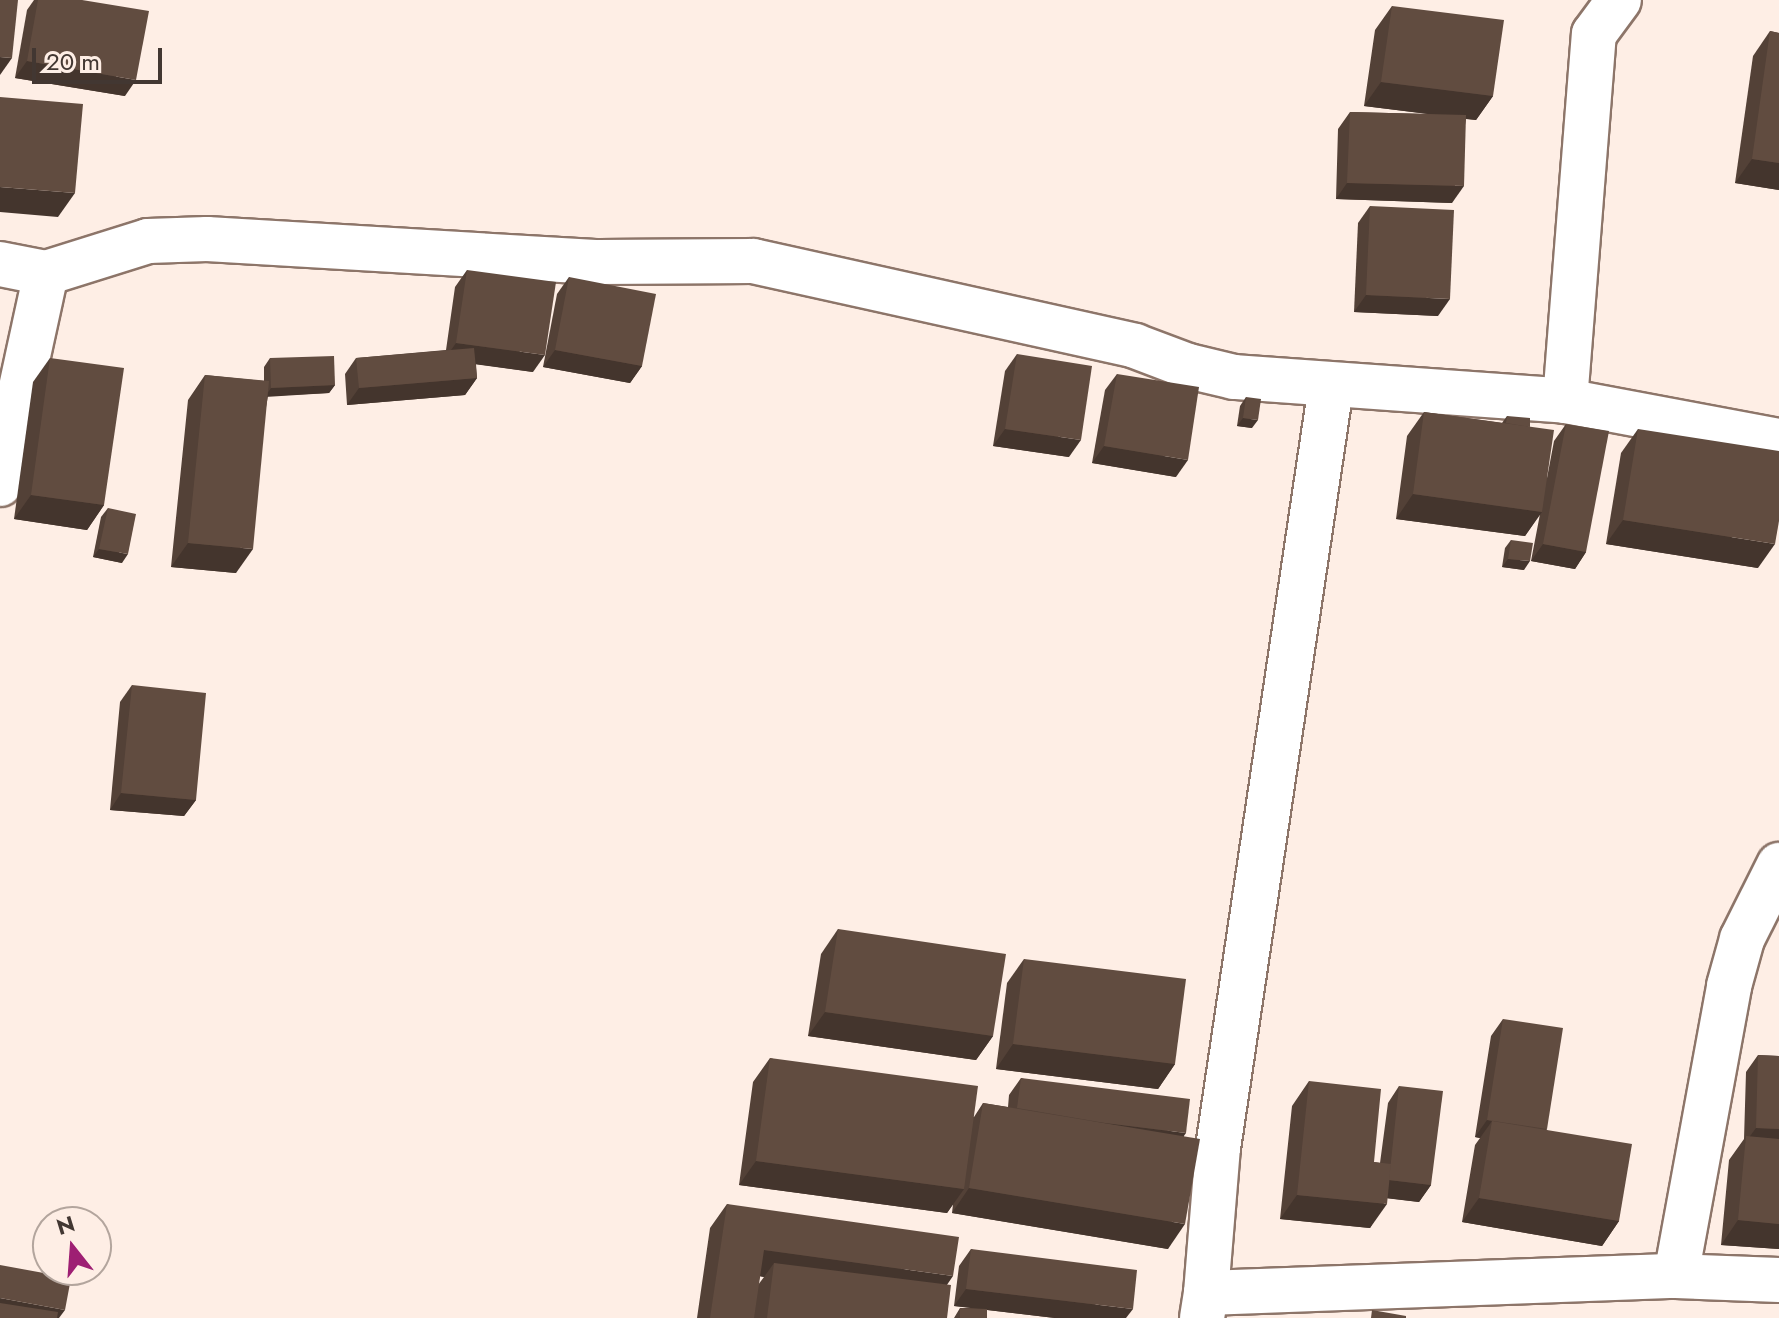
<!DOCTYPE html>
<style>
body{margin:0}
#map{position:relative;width:1779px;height:1318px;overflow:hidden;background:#feeee5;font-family:Jost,sans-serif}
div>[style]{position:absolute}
.roads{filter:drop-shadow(2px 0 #8d7569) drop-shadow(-2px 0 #8d7569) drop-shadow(0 2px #8d7569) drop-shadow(0 -2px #8d7569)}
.minor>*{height:44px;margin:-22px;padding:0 22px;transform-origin:22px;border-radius:22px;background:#fff}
.wall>*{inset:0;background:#534137}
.shaded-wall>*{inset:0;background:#44352d}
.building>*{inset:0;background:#614c40}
span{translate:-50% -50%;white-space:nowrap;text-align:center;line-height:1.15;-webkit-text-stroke:8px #feeee5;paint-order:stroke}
.north{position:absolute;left:32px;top:1206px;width:80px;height:80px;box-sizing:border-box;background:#feeee5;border:2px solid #b3a59d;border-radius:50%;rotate:343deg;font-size:22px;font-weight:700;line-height:32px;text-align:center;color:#423732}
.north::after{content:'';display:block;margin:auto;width:28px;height:36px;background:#9e1f73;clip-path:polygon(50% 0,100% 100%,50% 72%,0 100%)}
.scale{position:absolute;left:32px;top:48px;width:130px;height:36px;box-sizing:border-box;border:4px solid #423732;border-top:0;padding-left:10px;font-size:24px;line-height:28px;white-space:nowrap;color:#423732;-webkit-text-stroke:6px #feeee5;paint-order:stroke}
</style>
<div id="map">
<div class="roads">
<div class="minor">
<i style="left:0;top:264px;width:47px;rotate:11.1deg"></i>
<i style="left:46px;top:273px;width:107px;rotate:-17.4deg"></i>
<i style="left:148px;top:241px;width:59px;rotate:-1.9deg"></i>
<i style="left:207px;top:239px;width:393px;rotate:3.4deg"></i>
<i style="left:599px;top:262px;width:154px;rotate:-0.4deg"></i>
<i style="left:753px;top:261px;width:391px;rotate:12.5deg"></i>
<i style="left:1135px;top:346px;width:57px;rotate:20.7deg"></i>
<i style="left:1188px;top:366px;width:47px;rotate:13.4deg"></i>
<i style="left:1234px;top:377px;width:332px;rotate:4.1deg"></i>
<i style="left:1565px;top:401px;width:218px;rotate:10.6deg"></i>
<i style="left:1565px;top:401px;width:368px;rotate:-85.5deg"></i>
<i style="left:1594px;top:34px;width:42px;rotate:-53.7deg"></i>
<i style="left:0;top:484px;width:216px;rotate:-77.7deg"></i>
<i style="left:1676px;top:1276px;width:295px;rotate:-79.6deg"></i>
<i style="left:1729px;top:986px;width:49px;rotate:-74.5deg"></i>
<i style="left:1742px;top:939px;width:83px;rotate:-63.4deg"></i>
<i style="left:1206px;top:1293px;width:145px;rotate:-85.3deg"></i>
<i style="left:1218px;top:1148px;width:770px;rotate:-81.56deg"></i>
<i style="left:1202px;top:1318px;width:25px;rotate:-81deg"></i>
<i style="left:1206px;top:1293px;width:470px;rotate:-2.1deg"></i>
<i style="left:1676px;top:1276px;width:103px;rotate:2.2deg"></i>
</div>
</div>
<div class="wall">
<i style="clip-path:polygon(34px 0,82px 0,125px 96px,15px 78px,27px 10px)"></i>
<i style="clip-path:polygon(1392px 6px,1493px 96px,1476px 120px,1466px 119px,1452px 203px,1336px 199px,1338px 129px,1350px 112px,1429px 114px,1364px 106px,1375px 30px)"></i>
<i style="clip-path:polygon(1770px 31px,1779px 33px,1779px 190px,1735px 183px,1753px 56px)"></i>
<i style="clip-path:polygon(1370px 206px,1438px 316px,1354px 312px,1358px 223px)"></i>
<i style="clip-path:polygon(467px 270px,533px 372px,476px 364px,477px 378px,465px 395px,347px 405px,345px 374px,356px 358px,446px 350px,455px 287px)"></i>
<i style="clip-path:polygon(569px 277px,642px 366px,630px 383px,543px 367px,557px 294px)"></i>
<i style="clip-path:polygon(1017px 354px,1069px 457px,993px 446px,1005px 371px)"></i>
<i style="clip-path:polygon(50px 358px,104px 505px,87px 530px,14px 519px,33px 382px)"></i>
<i style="clip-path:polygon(270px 358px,335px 385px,329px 393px,268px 396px,236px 573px,171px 567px,188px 400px,205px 375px,264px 381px,264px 367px)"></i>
<i style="clip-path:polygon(1117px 374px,1176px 477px,1092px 463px,1105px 390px)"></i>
<i style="clip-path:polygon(1246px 397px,1252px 428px,1237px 426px,1240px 406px)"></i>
<i style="clip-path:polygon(1424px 412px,1502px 423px,1507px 416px,1530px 427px,1547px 478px,1554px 441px,1566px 424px,1586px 552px,1575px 569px,1531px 561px,1540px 514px,1525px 536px,1396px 519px,1407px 436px)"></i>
<i style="clip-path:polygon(1638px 429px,1758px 568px,1606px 544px,1621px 453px)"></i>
<i style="clip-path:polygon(108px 508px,122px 563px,93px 557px,101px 517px)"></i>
<i style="clip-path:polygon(1511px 540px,1524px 570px,1502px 567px,1505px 548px)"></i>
<i style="clip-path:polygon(132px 685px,196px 800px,184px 816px,110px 810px,120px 702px)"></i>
<i style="clip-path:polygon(838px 929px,993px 1036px,976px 1060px,808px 1036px,821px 954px)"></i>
<i style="clip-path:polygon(1024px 959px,1175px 1064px,1158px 1089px,996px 1069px,1007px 983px)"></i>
<i style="clip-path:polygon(1503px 1019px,1547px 1130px,1619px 1221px,1602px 1246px,1462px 1222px,1475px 1145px,1480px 1138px,1475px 1137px,1491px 1036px)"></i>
<i style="clip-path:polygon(1758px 1055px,1779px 1056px,1779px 1249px,1721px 1245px,1729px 1160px,1744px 1139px,1746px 1072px)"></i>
<i style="clip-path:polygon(770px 1058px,974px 1117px,983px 1103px,1008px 1107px,1009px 1095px,1021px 1078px,1184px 1136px,1168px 1249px,952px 1213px,953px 1204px,947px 1213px,739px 1185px,753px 1082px)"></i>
<i style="clip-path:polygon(1309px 1081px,1374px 1162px,1380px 1163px,1388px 1103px,1399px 1086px,1431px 1185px,1419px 1202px,1387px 1198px,1370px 1228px,1280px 1219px,1292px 1106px)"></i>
<i style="clip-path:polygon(evenodd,727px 1204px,947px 1285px,947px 1318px,697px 1318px,710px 1228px,727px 1204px,760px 1276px,764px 1277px,758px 1285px,760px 1276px)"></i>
<i style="clip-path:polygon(971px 1249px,1126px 1318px,1055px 1318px,987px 1310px,987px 1318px,954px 1318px,960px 1308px,974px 1308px,954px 1306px,959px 1266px)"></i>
</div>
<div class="shaded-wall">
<i style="clip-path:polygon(0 57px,12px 58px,0 75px)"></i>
<i style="clip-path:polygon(27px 61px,136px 80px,125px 96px,15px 78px)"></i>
<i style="clip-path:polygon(1381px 82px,1493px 96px,1476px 120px,1364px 106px)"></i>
<i style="clip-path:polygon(1752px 159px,1779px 163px,1779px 190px,1735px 183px)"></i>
<i style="clip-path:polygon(1347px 183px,1464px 186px,1452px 203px,1336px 199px)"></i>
<i style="clip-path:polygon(0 187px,75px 193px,58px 217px,0 212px)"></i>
<i style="clip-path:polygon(1366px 295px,1450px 299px,1438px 316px,1354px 312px)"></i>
<i style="clip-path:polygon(456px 343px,545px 355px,533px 372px,444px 360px)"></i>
<i style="clip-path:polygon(555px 350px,642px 366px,630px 383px,543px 367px)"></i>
<i style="clip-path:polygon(477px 378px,465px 395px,347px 405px,359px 388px)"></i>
<i style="clip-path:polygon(335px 385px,329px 393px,265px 397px,271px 388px)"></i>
<i style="clip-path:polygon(1243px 418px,1258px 420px,1252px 428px,1237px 426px)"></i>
<i style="clip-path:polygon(1005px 429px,1081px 440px,1069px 457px,993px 446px)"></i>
<i style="clip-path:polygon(1104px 446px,1188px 460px,1176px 477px,1092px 463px)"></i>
<i style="clip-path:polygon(1413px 494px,1542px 512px,1525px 536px,1396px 519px)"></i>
<i style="clip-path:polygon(31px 495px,104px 505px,87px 530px,14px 519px)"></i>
<i style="clip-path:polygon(1623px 520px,1775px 544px,1758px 568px,1606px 544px)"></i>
<i style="clip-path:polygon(188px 543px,253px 549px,236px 573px,171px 567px)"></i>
<i style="clip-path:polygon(1543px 544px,1586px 552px,1575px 569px,1531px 561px)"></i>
<i style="clip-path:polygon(99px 549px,128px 554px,122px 563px,93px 557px)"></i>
<i style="clip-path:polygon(1508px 559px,1530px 561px,1524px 570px,1502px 567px)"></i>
<i style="clip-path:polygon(121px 793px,196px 800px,184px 816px,110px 810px)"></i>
<i style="clip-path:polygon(825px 1012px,993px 1036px,976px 1060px,808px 1036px)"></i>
<i style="clip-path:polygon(1013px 1044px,1175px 1064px,1158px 1089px,996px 1069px)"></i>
<i style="clip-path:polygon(1016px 1112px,1186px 1133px,1174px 1150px)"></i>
<i style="clip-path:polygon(1487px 1120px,1492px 1121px,1480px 1138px,1475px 1137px)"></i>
<i style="clip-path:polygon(1756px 1128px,1779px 1129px,1779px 1147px,1745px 1143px)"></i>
<i style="clip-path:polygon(756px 1161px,964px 1189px,947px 1213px,739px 1185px)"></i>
<i style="clip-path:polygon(1388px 1180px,1431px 1185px,1419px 1202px,1376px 1197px)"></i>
<i style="clip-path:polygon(969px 1188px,1185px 1224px,1168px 1249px,952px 1213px)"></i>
<i style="clip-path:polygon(1297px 1195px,1387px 1204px,1370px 1228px,1280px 1219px)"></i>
<i style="clip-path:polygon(1479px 1198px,1619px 1221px,1602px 1246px,1462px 1222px)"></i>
<i style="clip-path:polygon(1738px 1220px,1779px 1224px,1779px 1249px,1721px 1245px)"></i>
<i style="clip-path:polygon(764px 1250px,953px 1276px,936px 1301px,774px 1263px,764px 1277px,747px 1274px)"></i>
<i style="clip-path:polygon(966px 1289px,1133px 1309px,1126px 1318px,1055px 1318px,954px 1306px)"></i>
<i style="clip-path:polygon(0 1298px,65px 1310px,59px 1318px,6px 1318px,0 1317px)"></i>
</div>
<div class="building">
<i style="clip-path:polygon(0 0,18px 0,12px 58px,0 57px)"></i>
<i style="clip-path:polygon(38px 0,82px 0,149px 11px,136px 80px,27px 61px)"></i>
<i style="clip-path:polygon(1392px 6px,1504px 20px,1493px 96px,1381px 82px)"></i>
<i style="clip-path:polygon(1770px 31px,1779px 33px,1779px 163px,1752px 159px)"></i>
<i style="clip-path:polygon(0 97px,83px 104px,75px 193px,0 187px)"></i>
<i style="clip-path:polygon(1350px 112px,1466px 115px,1464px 186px,1347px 183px)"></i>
<i style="clip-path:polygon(1370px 206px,1454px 210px,1450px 299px,1366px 295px)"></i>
<i style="clip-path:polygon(467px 270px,556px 282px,545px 355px,456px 343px)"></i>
<i style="clip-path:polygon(569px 277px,656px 294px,642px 366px,555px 350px)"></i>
<i style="clip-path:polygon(474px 348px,477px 378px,359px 388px,356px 358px)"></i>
<i style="clip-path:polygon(1017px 354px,1092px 366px,1081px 440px,1005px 429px)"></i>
<i style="clip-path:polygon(334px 356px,335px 385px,271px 388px,270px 358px)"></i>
<i style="clip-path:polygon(50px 358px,124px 368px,104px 505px,31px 495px)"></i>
<i style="clip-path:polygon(1117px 374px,1199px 387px,1188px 460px,1104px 446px)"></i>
<i style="clip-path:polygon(205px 375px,269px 381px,253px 549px,188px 543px)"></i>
<i style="clip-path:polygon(1246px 397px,1261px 399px,1258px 420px,1243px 418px)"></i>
<i style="clip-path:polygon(1424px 412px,1554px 430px,1542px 512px,1413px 494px)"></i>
<i style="clip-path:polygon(1507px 416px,1530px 418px,1530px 427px,1506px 423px)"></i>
<i style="clip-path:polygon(1566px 424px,1609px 431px,1586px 552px,1543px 544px)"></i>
<i style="clip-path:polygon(1638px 429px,1779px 451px,1779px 521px,1775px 544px,1623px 520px)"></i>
<i style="clip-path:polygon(108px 508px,136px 514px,128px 554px,99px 549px)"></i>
<i style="clip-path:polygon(1511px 540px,1533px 543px,1530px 561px,1508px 559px)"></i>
<i style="clip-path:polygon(132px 685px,206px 693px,196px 800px,121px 793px)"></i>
<i style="clip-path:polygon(838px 929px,1006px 954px,993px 1036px,825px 1012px)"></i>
<i style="clip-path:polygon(1024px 959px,1186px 979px,1175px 1064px,1013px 1044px)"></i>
<i style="clip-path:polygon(1503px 1019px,1563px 1028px,1547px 1129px,1487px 1120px)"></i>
<i style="clip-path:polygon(1758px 1055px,1779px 1056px,1779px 1129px,1756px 1128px)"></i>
<i style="clip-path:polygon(770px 1058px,978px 1086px,964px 1189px,756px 1161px)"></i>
<i style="clip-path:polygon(1021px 1078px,1190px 1099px,1186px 1133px,1105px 1123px,1017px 1108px)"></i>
<i style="clip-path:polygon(1309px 1081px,1381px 1089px,1374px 1162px,1391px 1164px,1387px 1204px,1297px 1195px)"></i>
<i style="clip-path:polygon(1399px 1086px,1443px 1091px,1431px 1185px,1389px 1180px)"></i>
<i style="clip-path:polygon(983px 1103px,1200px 1139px,1185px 1224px,969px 1188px)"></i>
<i style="clip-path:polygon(1492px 1121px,1632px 1144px,1619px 1221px,1479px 1198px)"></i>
<i style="clip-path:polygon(1746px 1136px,1779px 1139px,1779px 1224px,1738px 1220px)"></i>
<i style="clip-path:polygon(727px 1204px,959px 1237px,953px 1276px,764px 1250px,754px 1318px,710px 1318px)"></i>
<i style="clip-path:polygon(971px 1249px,1137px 1270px,1133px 1309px,966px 1289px)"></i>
<i style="clip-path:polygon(774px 1263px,951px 1285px,947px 1318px,767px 1318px)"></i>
<i style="clip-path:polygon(0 1265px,71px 1278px,65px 1310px,0 1298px)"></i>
<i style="clip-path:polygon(0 1303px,58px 1312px,57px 1318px,0 1318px)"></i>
<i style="clip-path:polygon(960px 1308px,987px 1309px,987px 1318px,960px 1318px)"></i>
<i style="clip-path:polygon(1372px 1310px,1406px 1316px,1406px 1318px,1371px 1318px)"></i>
</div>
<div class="north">N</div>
<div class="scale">20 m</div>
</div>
